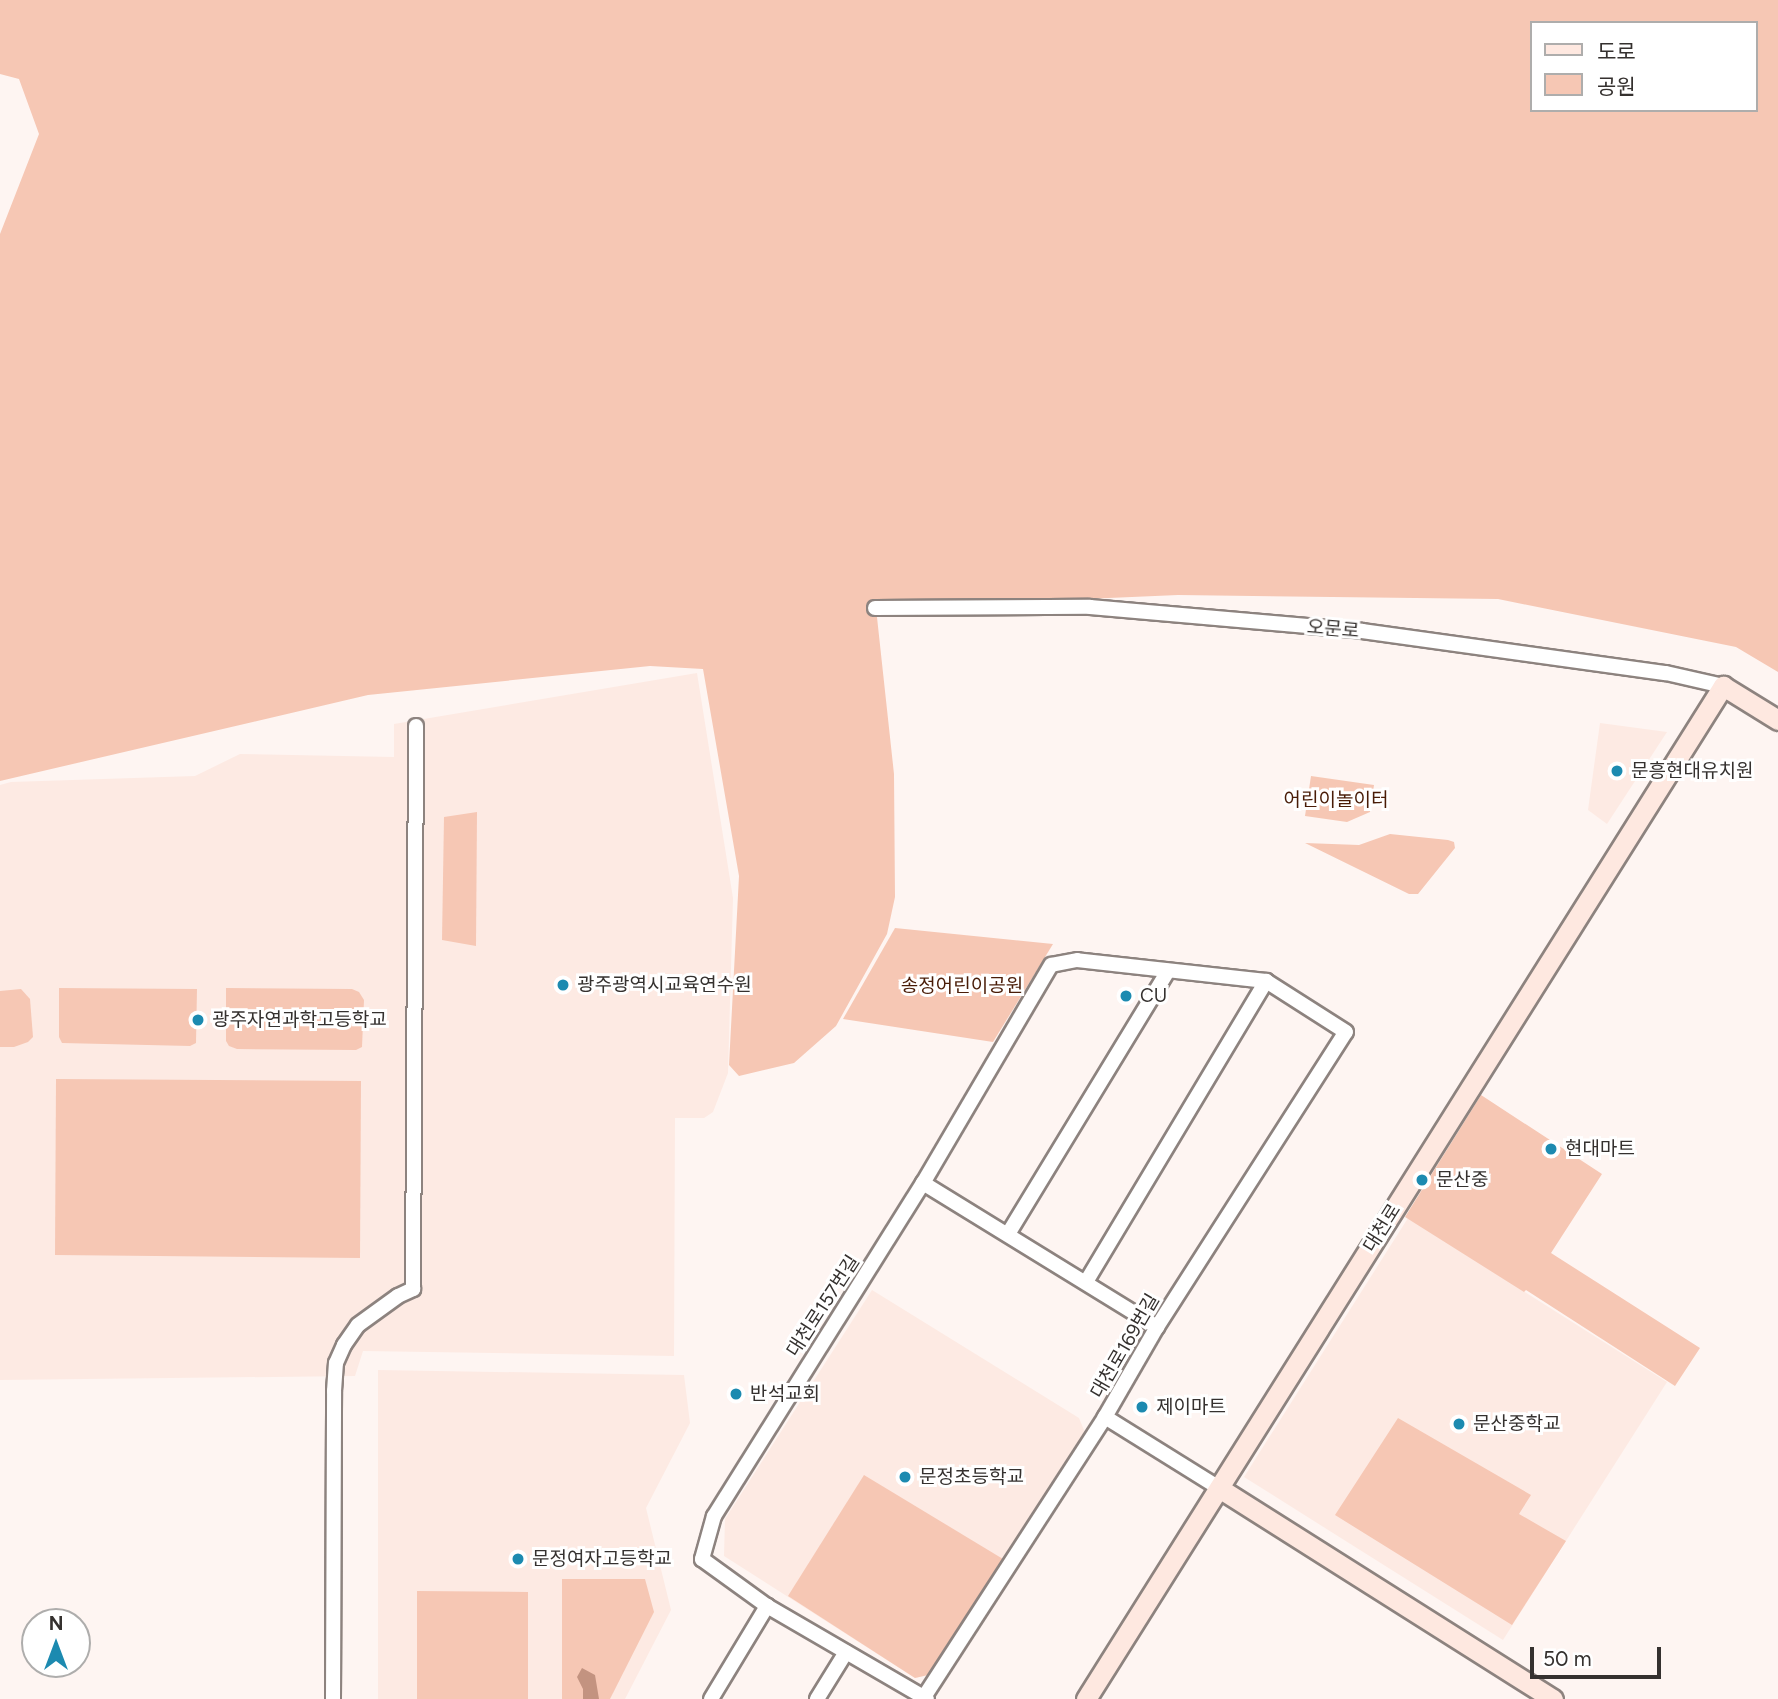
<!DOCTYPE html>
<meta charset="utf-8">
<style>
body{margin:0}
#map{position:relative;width:1778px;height:1699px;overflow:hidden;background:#fef5f2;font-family:Figtree,"Noto Sans KR",sans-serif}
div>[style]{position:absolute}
.built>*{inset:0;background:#fdeae3}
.green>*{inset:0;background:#f6c7b4}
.water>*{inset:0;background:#c39380}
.roads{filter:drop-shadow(2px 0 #8d837f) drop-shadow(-2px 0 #8d837f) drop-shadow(0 2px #8d837f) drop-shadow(0 -2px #8d837f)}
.street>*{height:14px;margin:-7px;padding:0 7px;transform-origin:7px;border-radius:7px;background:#fff}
.secondary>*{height:19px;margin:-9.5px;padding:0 9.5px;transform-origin:9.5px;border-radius:9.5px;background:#fee8e0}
.dots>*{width:19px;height:19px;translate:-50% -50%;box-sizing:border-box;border:4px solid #fff;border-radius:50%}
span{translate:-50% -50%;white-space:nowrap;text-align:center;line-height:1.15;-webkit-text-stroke:6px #fff;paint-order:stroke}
.street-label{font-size:19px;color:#35312f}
.poi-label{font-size:19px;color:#35312f}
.left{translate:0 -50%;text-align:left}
.park-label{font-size:19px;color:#491c07}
.legend{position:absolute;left:1530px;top:21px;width:228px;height:91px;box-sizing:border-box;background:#fff;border:2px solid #aeadac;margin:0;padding:9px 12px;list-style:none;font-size:21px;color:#35312f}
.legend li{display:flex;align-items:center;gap:14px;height:35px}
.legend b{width:35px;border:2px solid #aeadac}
.north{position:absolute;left:21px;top:1608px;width:70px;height:70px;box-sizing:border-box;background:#fff;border:2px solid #aeadac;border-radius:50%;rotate:0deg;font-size:19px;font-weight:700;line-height:28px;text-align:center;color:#35312f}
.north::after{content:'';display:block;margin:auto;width:24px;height:32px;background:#1c8ab0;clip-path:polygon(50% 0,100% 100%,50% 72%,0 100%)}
.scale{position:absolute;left:1530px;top:1647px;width:131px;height:32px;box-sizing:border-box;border:4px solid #35312f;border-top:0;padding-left:9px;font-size:21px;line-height:24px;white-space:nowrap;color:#35312f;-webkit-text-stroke:5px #fff;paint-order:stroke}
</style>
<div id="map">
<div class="built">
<i style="clip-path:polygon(697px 673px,733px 898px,728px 1073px,713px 1112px,704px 1118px,675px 1118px,674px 1356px,363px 1351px,355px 1376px,0 1380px,0 785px,11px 782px,195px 776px,240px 754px,394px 757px,394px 724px)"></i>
<i style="clip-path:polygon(1600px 723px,1667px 732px,1607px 824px,1588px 810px)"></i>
<i style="clip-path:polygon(1408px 1218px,1667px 1382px,1503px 1640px,1244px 1477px)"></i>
<i style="clip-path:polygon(872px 1290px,1079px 1418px,1086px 1435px,928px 1675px,915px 1678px,724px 1556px,725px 1519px)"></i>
<i style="clip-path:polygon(378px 1370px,684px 1375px,690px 1423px,646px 1508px,671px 1610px,625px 1699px,378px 1699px)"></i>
</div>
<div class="green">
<i style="clip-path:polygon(evenodd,0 0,1778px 0,1778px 672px,1736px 647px,1498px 599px,1178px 595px,876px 608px,894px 774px,895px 897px,887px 934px,836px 1026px,794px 1063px,739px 1076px,729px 1065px,739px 876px,703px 669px,650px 666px,368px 695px,0 781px,0 234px,39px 134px,19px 79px,0 74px,0 0,1531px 23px,1755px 23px,1755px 110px,1531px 110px,1531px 23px)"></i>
<i style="clip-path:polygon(1311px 776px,1374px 785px,1370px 812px,1347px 822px,1305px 816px)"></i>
<i style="clip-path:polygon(477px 812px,476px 946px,442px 940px,444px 817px)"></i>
<i style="clip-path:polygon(1390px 834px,1448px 840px,1454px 842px,1455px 848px,1418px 894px,1409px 894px,1305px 843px,1359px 845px)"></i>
<i style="clip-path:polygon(895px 928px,1053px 944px,993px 1042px,843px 1019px)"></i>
<i style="clip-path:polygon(59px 988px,197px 989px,196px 1043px,190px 1046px,62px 1043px,59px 1037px)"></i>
<i style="clip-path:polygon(226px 988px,352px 989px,359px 992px,364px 1000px,362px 1047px,356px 1050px,237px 1049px,229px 1046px,226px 1041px)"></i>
<i style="clip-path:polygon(21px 989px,30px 999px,33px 1037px,28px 1042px,14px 1047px,0 1047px,0 991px)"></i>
<i style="clip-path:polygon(56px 1079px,361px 1081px,360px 1258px,55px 1255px)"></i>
<i style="clip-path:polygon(1481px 1095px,1602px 1174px,1551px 1253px,1700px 1348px,1675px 1386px,1526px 1290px,1524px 1292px,1405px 1217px)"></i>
<i style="clip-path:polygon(1398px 1418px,1531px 1495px,1519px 1514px,1566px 1541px,1512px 1625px,1335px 1515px)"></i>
<i style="clip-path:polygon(864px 1475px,1003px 1559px,928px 1675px,915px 1678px,788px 1596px)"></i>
<i style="clip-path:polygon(562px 1579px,645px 1579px,654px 1612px,610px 1699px,562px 1699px)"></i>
<i style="clip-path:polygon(417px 1591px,528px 1592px,528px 1699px,417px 1699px)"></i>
</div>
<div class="water">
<i style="clip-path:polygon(582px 1668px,595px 1675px,599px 1699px,583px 1699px,583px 1689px,577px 1677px)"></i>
</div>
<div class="roads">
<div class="street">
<i style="left:875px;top:608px;width:215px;rotate:-0.3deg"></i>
<i style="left:1090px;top:607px;width:273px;rotate:5deg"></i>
<i style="left:1362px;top:631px;width:307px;rotate:7.9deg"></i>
<i style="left:1666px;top:673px;width:58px;rotate:12.8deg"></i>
<i style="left:923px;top:1183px;width:275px;rotate:31.6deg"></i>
<i style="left:1008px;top:1234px;width:308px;rotate:-58.7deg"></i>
<i style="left:1086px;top:1282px;width:351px;rotate:-59.1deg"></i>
<i style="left:1105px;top:1417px;width:134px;rotate:31.9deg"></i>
<i style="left:924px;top:1697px;width:333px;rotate:-57.1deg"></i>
<i style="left:1105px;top:1417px;width:104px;rotate:-60deg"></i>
<i style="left:1157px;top:1327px;width:350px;rotate:-57.4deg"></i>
<i style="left:1346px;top:1032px;width:95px;rotate:-147.5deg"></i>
<i style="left:1266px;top:981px;width:190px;rotate:-173.7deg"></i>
<i style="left:1077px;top:960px;width:26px;rotate:169deg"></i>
<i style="left:1051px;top:965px;width:253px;rotate:120.4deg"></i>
<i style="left:923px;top:1183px;width:393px;rotate:122.1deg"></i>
<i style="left:714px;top:1516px;width:45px;rotate:105.6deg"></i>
<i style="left:702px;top:1559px;width:80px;rotate:35.9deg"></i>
<i style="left:767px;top:1606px;width:185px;rotate:30.2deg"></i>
<i style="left:333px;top:1699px;width:308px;rotate:-89.8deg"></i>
<i style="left:334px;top:1391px;width:28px;rotate:-86deg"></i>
<i style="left:336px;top:1363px;width:20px;rotate:-66deg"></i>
<i style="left:344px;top:1345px;width:24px;rotate:-55deg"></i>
<i style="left:358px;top:1325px;width:49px;rotate:-35.9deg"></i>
<i style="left:398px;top:1296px;width:17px;rotate:-25deg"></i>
<i style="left:413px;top:1289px;width:563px;rotate:-89.69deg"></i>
<i style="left:711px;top:1699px;width:109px;rotate:-58.9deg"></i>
<i style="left:817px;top:1699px;width:55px;rotate:-58.3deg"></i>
</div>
<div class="secondary">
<i style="left:1219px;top:1488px;width:395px;rotate:32.3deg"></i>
<i style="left:1086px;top:1699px;width:1197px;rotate:-57.84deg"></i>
<i style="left:1723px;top:686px;width:65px;rotate:31.7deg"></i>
</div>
</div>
<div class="dots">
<i style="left:1617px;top:771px;background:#1c8ab0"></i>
<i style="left:563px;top:985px;background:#1c8ab0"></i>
<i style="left:1126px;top:996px;background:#1c8ab0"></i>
<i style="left:198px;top:1020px;background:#1c8ab0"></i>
<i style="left:1551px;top:1149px;background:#1c8ab0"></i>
<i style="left:1422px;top:1180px;background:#1c8ab0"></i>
<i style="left:736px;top:1394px;background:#1c8ab0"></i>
<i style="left:1142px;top:1407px;background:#1c8ab0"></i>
<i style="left:1459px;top:1424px;background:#1c8ab0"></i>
<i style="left:905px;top:1477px;background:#1c8ab0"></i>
<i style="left:518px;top:1559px;background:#1c8ab0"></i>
</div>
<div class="street-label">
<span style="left:1333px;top:629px;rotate:5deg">오문로</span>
<span style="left:1382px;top:1228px;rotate:-58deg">대천로</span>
<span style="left:823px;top:1306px;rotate:-57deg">대천로157번길</span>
<span style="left:1125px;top:1346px;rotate:-60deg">대천로169번길</span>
</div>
<div class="poi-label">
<span class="left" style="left:1631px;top:771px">문흥현대유치원</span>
<span class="left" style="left:577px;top:985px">광주광역시교육연수원</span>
<span class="left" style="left:1140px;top:996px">CU</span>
<span class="left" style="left:212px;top:1020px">광주자연과학고등학교</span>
<span class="left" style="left:1565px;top:1149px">현대마트</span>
<span class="left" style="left:1436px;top:1180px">문산중</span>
<span class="left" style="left:750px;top:1394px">반석교회</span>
<span class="left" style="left:1156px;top:1407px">제이마트</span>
<span class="left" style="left:1473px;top:1424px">문산중학교</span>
<span class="left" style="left:919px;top:1477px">문정초등학교</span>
<span class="left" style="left:532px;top:1559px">문정여자고등학교</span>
</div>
<div class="park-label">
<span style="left:1336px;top:800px">어린이놀이터</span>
<span style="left:962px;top:986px">송정어린이공원</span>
</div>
<ul class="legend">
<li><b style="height:9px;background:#fee8e0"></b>도로</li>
<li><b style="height:19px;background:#f6c7b4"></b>공원</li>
</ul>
<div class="north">N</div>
<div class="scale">50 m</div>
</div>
